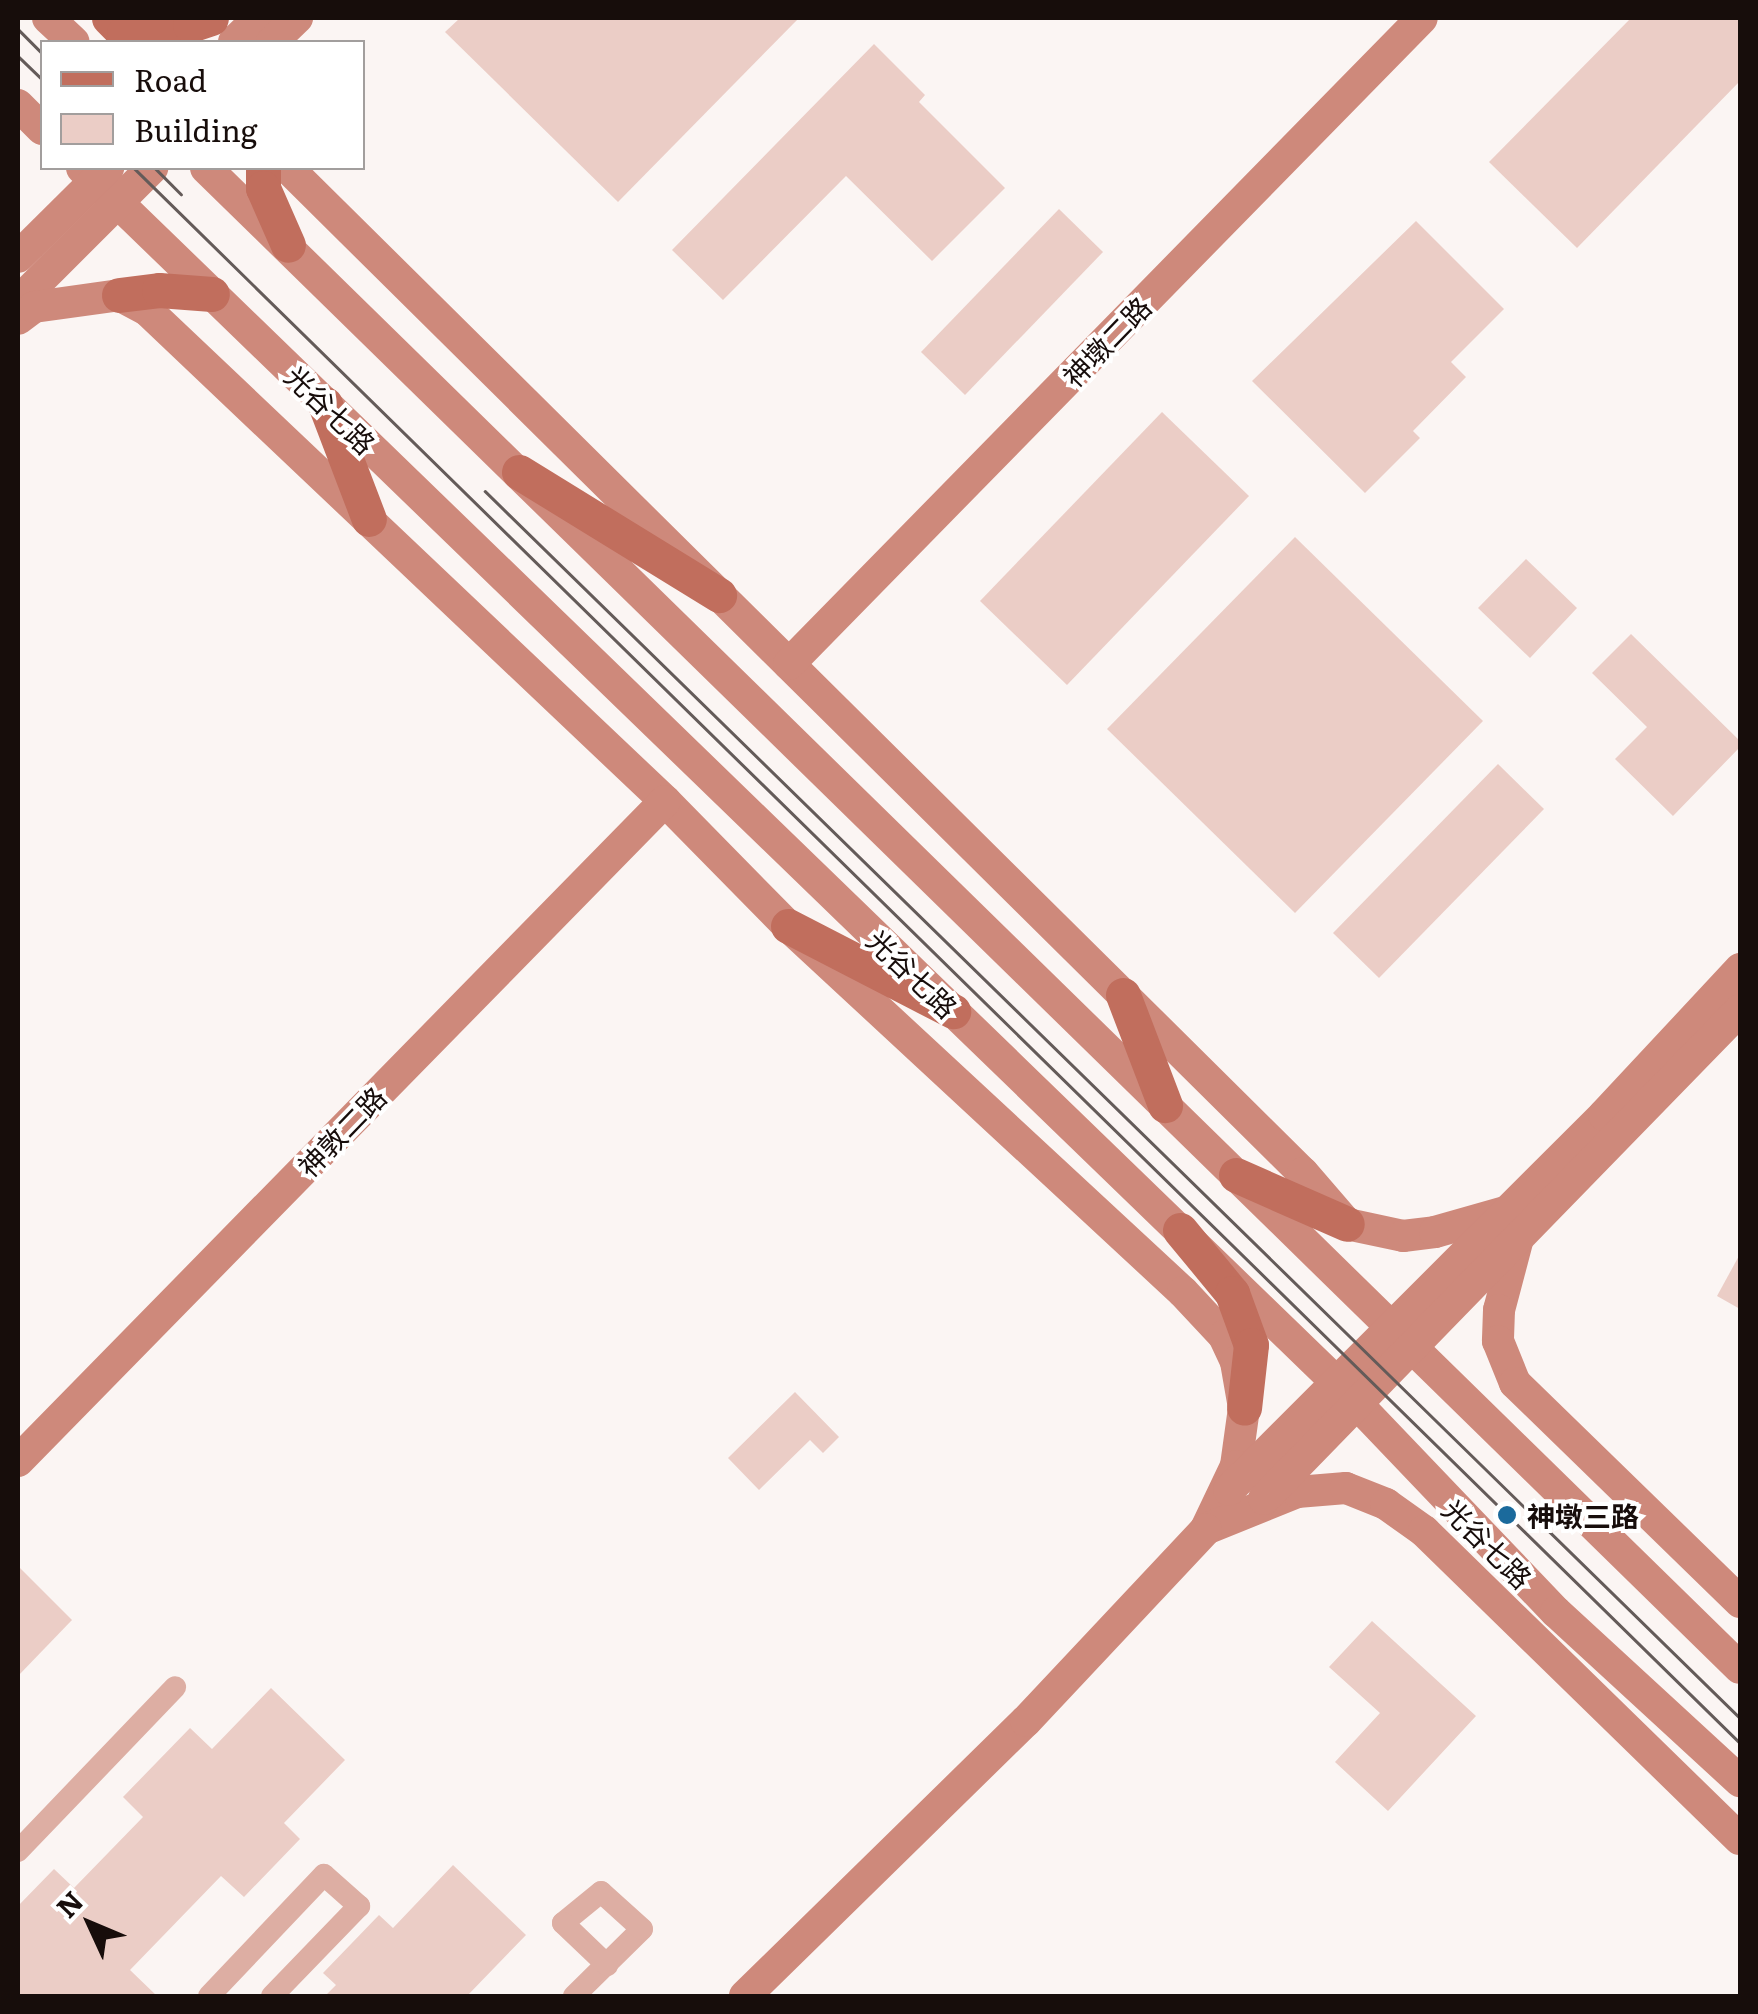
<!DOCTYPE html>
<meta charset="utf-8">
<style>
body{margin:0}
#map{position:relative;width:1758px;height:2014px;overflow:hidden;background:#fbf5f3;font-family:Literata,"Noto Sans SC",serif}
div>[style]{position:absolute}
.building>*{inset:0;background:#ebcdc6}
.street>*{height:22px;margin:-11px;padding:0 11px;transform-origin:11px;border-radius:11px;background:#ddaea3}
.secondary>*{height:32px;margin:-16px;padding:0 16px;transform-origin:16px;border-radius:16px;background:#ce897b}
.primary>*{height:35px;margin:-17.5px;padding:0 17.5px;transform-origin:17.5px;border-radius:17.5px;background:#c16e5d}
.tram>*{height:2.5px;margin:-1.25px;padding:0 1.25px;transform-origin:1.25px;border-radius:1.25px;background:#645b59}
.dots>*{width:28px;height:28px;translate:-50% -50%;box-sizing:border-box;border:5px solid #fff;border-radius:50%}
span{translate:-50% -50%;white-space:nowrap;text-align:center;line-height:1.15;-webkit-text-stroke:8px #fff;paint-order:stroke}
.street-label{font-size:28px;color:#170d0b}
.poi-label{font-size:28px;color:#170d0b;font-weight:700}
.left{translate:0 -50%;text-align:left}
.frame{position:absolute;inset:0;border:20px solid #170d0b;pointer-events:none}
.legend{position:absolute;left:40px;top:40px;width:325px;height:130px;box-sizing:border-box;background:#fff;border:2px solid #a29e9d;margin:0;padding:12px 18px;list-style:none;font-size:30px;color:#170d0b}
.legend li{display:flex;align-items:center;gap:20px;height:50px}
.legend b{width:50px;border:2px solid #a29e9d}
.north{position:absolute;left:40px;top:1874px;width:100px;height:100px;-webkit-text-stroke:8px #fff;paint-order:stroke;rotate:314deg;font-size:28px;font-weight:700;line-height:40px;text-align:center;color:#170d0b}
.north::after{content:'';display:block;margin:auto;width:35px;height:45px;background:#170d0b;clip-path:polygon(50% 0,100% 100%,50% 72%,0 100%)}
</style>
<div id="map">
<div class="building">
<i style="clip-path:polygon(460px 18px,799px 18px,618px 202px,445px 32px)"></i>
<i style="clip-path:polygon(1631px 18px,1740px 18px,1740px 81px,1577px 248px,1489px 162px)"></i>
<i style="clip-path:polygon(874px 44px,925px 95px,919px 102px,1005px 188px,932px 261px,846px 176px,723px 300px,672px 250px)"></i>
<i style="clip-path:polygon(1059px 209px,1103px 252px,965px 395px,921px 352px)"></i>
<i style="clip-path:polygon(1416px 221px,1504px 309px,1451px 362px,1466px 377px,1413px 431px,1420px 438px,1365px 493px,1252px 381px)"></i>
<i style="clip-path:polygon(1162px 412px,1249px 496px,1067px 685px,980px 601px)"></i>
<i style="clip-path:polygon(1295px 537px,1483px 721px,1295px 913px,1107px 729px)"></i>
<i style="clip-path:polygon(1526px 559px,1577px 608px,1530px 658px,1478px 608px)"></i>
<i style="clip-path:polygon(1631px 634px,1740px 741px,1740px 747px,1673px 816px,1615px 759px,1647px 727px,1592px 673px)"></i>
<i style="clip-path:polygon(1498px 764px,1544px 809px,1379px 978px,1333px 933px)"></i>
<i style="clip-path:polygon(1740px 1254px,1740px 1309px,1717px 1296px)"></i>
<i style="clip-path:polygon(795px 1392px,839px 1437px,823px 1453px,810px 1440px,759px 1490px,728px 1458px)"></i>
<i style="clip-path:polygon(18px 1566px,72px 1620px,18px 1676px)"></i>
<i style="clip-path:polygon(1372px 1621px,1476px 1716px,1388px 1811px,1335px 1762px,1380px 1713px,1329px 1667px)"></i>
<i style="clip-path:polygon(271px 1688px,345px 1760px,284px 1823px,300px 1839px,244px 1897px,221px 1876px,130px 1970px,157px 1996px,18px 1996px,18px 1906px,54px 1869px,74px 1888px,143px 1817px,123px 1797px,190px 1728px,212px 1749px)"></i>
<i style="clip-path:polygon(453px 1865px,526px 1935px,467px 1996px,325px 1996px,336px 1985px,323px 1973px,379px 1915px,393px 1928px)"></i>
</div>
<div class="street">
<i style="left:18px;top:1851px;width:227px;rotate:-46.2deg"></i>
<i style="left:209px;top:1996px;width:167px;rotate:-46.5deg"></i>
<i style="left:324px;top:1875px;width:47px;rotate:41.5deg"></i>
<i style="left:359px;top:1906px;width:125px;rotate:134deg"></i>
<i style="left:574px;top:1996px;width:95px;rotate:-44.6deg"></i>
<i style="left:642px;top:1929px;width:55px;rotate:-137.9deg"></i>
<i style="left:601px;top:1892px;width:49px;rotate:140.8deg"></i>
<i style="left:563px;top:1923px;width:61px;rotate:43.7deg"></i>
</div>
<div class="secondary">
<i style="left:48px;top:18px;width:35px;rotate:43deg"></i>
<i style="left:234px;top:42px;width:35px;rotate:-44deg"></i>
<i style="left:272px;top:42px;width:35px;rotate:-44deg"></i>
<i style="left:18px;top:105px;width:34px;rotate:45deg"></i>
<i style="left:82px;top:168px;width:1748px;rotate:44.07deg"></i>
<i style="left:1338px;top:1384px;width:315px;rotate:46.3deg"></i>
<i style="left:1556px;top:1612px;width:250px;rotate:42.6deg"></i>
<i style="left:206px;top:168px;width:2145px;rotate:44.36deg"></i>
<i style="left:288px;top:168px;width:1428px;rotate:44.72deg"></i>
<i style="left:1303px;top:1173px;width:67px;rotate:49.2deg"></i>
<i style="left:1347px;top:1224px;width:57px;rotate:12.1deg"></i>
<i style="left:1403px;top:1236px;width:32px;rotate:-7deg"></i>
<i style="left:1435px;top:1232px;width:76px;rotate:-16deg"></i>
<i style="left:18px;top:257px;width:127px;rotate:-44.7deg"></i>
<i style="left:18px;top:302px;width:190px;rotate:-45deg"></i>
<i style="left:18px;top:319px;width:20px;rotate:-37deg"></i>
<i style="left:34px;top:307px;width:86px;rotate:-8deg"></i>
<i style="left:119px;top:295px;width:32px;rotate:28deg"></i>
<i style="left:147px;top:310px;width:714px;rotate:43.47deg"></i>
<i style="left:665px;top:801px;width:175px;rotate:45.5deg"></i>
<i style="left:788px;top:926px;width:538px;rotate:42.82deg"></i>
<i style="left:1183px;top:1292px;width:60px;rotate:47deg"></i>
<i style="left:1224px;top:1336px;width:29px;rotate:65deg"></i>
<i style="left:1236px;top:1362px;width:47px;rotate:80.1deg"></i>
<i style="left:1244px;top:1408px;width:59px;rotate:97.9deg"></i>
<i style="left:1236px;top:1466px;width:70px;rotate:115.5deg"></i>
<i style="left:1206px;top:1529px;width:98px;rotate:-22.1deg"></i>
<i style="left:1297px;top:1492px;width:49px;rotate:-4.7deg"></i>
<i style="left:1346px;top:1488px;width:43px;rotate:21.8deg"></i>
<i style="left:1386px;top:1504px;width:47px;rotate:35.4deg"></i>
<i style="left:1424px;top:1531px;width:441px;rotate:44.3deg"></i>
<i style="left:789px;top:664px;width:904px;rotate:-45.58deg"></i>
<i style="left:1517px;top:1242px;width:70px;rotate:104.8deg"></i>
<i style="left:1499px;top:1310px;width:31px;rotate:92deg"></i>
<i style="left:1498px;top:1341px;width:45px;rotate:68deg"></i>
<i style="left:1515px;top:1383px;width:314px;rotate:44.2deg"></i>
<i style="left:18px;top:1461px;width:924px;rotate:-45.57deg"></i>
<i style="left:1229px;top:1490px;width:530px;rotate:-45deg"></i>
<i style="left:1604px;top:1115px;width:200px;rotate:-47deg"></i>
<i style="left:1264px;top:1499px;width:682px;rotate:-45.77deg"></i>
<i style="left:745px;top:1996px;width:393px;rotate:-44.4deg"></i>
<i style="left:1026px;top:1721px;width:263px;rotate:-46.8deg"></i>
</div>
<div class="primary">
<i style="left:109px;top:18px;width:21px;rotate:45deg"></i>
<i style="left:124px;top:33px;width:66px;rotate:-6.9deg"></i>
<i style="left:190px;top:25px;width:22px;rotate:-18deg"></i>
<i style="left:263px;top:168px;width:20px;rotate:90deg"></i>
<i style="left:263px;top:188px;width:62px;rotate:66.3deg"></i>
<i style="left:119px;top:295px;width:40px;rotate:-7.1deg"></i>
<i style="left:159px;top:290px;width:53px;rotate:4.3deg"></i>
<i style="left:325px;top:404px;width:123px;rotate:69.1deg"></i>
<i style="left:519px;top:472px;width:235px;rotate:31.6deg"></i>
<i style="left:788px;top:926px;width:186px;rotate:27.3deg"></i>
<i style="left:1123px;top:995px;width:118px;rotate:69.1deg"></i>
<i style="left:1236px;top:1175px;width:121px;rotate:23.8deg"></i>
<i style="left:1180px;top:1230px;width:82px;rotate:50.5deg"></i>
<i style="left:1232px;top:1293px;width:55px;rotate:69.9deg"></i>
<i style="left:1251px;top:1345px;width:63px;rotate:96.3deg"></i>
</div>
<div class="tram">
<i style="left:18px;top:29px;width:34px;rotate:45deg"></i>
<i style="left:18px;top:56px;width:33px;rotate:44deg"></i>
<i style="left:134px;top:168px;width:2249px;rotate:44.44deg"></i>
<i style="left:155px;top:168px;width:37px;rotate:45deg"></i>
<i style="left:485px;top:491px;width:1755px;rotate:44.35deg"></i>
</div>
<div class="dots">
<i style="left:1507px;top:1515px;background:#1b6a9c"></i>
</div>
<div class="street-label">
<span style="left:1106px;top:341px;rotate:-46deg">神墩二路</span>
<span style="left:331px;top:409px;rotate:44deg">光谷七路</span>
<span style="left:913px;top:973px;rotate:44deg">光谷七路</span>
<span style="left:341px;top:1131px;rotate:-46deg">神敦二路</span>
<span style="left:1488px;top:1543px;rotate:45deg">光谷七路</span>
</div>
<div class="poi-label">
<span class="left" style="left:1527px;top:1515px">神墩三路</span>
</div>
<div class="frame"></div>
<ul class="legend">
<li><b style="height:12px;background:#c16e5d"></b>Road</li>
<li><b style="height:28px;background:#ebcdc6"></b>Building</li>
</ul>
<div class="north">N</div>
</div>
